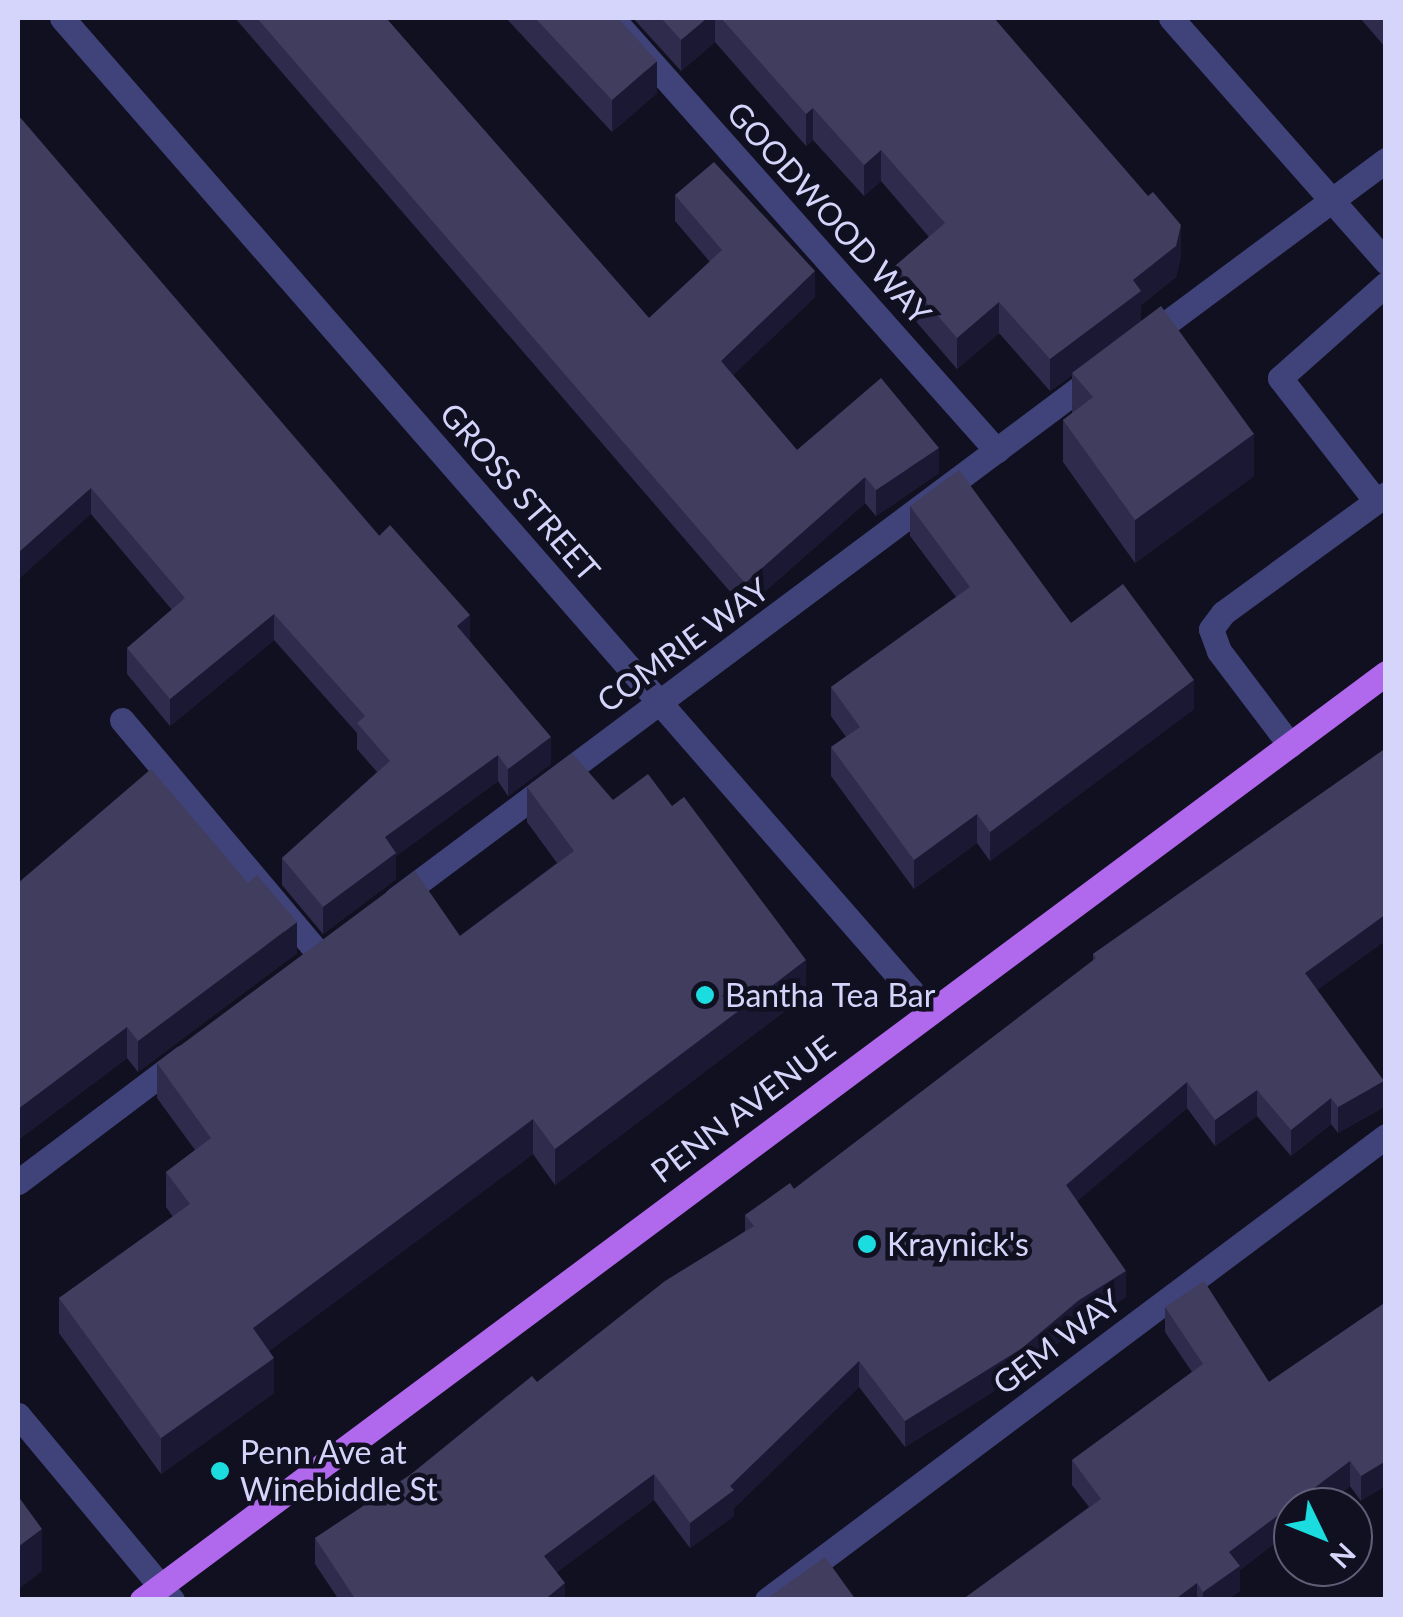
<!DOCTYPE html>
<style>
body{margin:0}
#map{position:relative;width:1403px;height:1617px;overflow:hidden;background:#111020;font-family:Lato,sans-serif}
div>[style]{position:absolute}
.minor>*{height:25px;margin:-12.5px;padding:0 12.5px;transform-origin:12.5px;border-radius:12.5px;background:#40437a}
.major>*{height:25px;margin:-12.5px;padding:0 12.5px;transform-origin:12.5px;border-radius:12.5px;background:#b068ed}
.wall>*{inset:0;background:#2f2b4c}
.shaded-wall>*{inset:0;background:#1b1833}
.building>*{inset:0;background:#403d5f}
.dots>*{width:28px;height:28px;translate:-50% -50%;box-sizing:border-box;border:5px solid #111020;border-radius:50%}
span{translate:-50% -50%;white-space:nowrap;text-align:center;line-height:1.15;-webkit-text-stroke:9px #111020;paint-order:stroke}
.street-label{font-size:32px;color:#d5d4fa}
.poi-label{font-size:32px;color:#d5d4fa}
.left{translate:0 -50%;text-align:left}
.frame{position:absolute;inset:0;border:20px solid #d5d4fa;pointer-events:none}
.north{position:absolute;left:1273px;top:1487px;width:100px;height:100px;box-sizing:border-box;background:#111020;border:2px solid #5f5e77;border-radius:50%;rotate:133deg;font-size:28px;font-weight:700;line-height:40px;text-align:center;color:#d5d4fa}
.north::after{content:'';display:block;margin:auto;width:35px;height:45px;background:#1bdcdf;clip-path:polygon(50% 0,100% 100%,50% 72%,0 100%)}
</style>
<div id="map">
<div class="minor">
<i style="left:62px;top:18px;width:1318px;rotate:48.88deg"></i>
<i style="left:612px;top:18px;width:579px;rotate:48.36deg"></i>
<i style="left:1171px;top:18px;width:325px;rotate:48.6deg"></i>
<i style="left:1145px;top:339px;width:300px;rotate:-36.6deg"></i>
<i style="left:1376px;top:501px;width:156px;rotate:-128deg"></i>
<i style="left:1280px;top:378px;width:142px;rotate:-41.6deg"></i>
<i style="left:122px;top:720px;width:307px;rotate:49.9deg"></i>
<i style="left:1290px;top:745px;width:118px;rotate:-127.1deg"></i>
<i style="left:1219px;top:651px;width:23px;rotate:-110deg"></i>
<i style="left:1211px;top:629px;width:20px;rotate:-53deg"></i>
<i style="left:1223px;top:613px;width:202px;rotate:-36.1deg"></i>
<i style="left:396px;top:899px;width:875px;rotate:-36.78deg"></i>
<i style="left:18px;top:1182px;width:208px;rotate:-37deg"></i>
<i style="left:18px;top:1415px;width:241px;rotate:50.2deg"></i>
<i style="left:767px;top:1600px;width:774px;rotate:-36.86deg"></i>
</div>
<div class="major">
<i style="left:142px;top:1600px;width:1551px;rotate:-36.69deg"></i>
</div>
<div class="wall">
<i style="clip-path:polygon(235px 18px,386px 18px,649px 318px,710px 262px,675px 221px,675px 195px,815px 297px,733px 375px,797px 450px,939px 473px,876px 516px,865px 503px,745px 609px)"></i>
<i style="clip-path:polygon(506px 18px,618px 18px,657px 93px,612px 132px)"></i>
<i style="clip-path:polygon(633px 18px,994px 18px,1181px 256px,1176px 277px,1141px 305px,1141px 320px,1254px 476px,1135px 563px,1063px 462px,1063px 420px,1072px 413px,1072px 375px,1050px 391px,999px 333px,957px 369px,895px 297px,895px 266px,929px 237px,881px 181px,864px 196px,813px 140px,806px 146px,715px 42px,681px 71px)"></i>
<i style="clip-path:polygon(1360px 18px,1386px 18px,1386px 48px)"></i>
<i style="clip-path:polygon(18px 115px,470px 641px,551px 764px,508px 796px,498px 781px,396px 856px,396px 879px,323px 934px,282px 885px,282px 858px,377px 772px,357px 749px,357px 733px,274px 640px,170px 726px,127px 674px,127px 648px,172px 610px,91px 514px)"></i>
<i style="clip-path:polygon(910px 506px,1071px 623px,1194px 709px,990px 861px,977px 843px,914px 889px,831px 776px,831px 747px,846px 737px,831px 716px,831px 687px,956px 597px,910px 536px)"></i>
<i style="clip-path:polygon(1386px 732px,1386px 940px,1317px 990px,1384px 1107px,1338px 1133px,1331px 1124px,1291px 1156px,1257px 1116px,1215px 1146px,1187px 1108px,1077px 1201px,1126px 1297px,1079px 1326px,1021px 1374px,905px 1447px,859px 1387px,734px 1508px,734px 1516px,690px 1548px,654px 1500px,557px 1572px,565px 1600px,339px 1600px,315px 1564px,315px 1538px,410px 1475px,745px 1231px,745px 1215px,794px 1189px,1093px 961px,1093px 954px,1385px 749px)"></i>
<i style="clip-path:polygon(527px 787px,613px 800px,806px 995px,555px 1185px,533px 1154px,269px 1351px,274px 1393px,161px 1474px,59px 1333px,59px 1298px,173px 1217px,166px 1207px,166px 1172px,195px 1150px,157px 1098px,157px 1063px,460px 936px,557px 863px,527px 822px)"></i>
<i style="clip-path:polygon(18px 883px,297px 953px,138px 1072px,127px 1058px,18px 1140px)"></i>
<i style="clip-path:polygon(1386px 1302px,1361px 1501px,1350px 1486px,1322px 1507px,1293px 1507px,1293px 1529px,1240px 1570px,1240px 1591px,1227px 1600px,962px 1600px,1089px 1507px,1072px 1485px,1072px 1460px,1192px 1372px,1165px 1332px,1165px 1307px,1269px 1382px)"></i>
</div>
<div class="shaded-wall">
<i style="clip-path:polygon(707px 18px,715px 18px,715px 42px,681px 71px,681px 40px)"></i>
<i style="clip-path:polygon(657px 61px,657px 93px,612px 132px,612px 100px)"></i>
<i style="clip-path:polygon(813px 108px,813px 140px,806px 146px,806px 114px)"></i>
<i style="clip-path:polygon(881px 150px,881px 181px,864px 196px,864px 165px)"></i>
<i style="clip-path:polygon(1181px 225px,1181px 256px,1176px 277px,1141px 305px,1141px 323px,1050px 391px,1050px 359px,1133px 280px)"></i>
<i style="clip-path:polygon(815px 271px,815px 297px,721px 387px,721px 361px)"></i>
<i style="clip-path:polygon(999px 302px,999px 333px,957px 369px,957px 338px)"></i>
<i style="clip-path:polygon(1254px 434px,1254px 476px,1135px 563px,1135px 520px)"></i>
<i style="clip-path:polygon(939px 448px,939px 473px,876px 516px,876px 490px)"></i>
<i style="clip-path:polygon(865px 477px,865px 503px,745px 609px,745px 583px)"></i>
<i style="clip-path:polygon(91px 488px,91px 514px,18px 580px,18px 553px)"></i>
<i style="clip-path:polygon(274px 614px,274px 640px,170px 726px,170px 699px)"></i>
<i style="clip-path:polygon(470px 615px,470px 642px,457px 626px)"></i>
<i style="clip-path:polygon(1194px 680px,1194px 709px,990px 861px,990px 832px)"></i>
<i style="clip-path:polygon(551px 737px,551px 764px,508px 796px,508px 769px)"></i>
<i style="clip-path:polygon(498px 755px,498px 781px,396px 856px,396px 879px,323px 934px,323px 907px,385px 837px)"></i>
<i style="clip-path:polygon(977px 814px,977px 843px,914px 889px,914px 860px)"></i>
<i style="clip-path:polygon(1386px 914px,1386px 940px,1305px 999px,1305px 973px)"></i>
<i style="clip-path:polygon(297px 922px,297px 953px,138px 1072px,138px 1041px)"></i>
<i style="clip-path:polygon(806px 960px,806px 995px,555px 1185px,555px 1149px)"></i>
<i style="clip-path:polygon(127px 1027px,127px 1058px,18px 1140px,18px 1109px)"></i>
<i style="clip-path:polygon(1384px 1081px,1384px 1107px,1338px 1133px,1338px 1107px)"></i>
<i style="clip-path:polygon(1187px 1082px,1187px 1108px,1066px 1211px,1066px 1185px)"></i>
<i style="clip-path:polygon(1257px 1090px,1257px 1116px,1215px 1146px,1215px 1120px)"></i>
<i style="clip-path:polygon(1331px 1098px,1331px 1124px,1291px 1156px,1291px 1130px)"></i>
<i style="clip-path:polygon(533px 1119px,533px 1154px,253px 1363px,253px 1328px)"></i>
<i style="clip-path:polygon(1126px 1271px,1126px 1297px,1079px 1326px,1021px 1374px,905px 1447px,905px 1421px,1079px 1300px)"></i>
<i style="clip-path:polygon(274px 1358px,274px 1393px,161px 1474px,161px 1438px)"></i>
<i style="clip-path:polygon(859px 1361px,859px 1387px,734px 1508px,734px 1516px,690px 1548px,690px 1523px,730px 1486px)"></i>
<i style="clip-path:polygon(1350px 1461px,1350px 1486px,1322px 1507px,1293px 1507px,1293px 1529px,1240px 1570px,1240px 1591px,1227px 1600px,1203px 1600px,1203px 1592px,1229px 1552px)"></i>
<i style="clip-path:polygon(1386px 1461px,1386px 1486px,1361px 1501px,1361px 1476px)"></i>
<i style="clip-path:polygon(654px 1474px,654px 1500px,544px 1582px,544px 1556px)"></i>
<i style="clip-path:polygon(42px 1529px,42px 1571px,18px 1590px,18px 1547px)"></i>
<i style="clip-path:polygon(565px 1583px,565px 1600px,544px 1600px)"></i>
<i style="clip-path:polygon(1197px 1583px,1197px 1600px,1174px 1600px)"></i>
</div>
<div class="building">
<i style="clip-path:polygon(257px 18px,386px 18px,649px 318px,722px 250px,675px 195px,714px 162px,815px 271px,721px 361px,797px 450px,881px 378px,939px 448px,876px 490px,865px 477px,745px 583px)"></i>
<i style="clip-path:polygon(535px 18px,618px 18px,657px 61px,612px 100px)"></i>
<i style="clip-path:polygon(661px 18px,707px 18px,681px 40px)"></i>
<i style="clip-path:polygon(721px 18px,994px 18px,1148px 196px,1153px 192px,1181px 225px,1176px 246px,1133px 280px,1141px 291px,1050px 359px,999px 302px,957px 338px,895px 266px,945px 223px,881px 150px,864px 165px,813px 108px,806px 114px)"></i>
<i style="clip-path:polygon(18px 115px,379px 536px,390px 525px,470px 615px,457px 626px,551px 737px,508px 769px,498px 755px,385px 837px,396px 853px,323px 907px,282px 858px,390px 761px,357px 723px,365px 716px,274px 614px,170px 699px,127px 648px,185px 598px,91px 488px,18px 553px)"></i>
<i style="clip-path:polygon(1161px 306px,1254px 434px,1135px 520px,1063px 420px,1093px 397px,1072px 373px)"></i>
<i style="clip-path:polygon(959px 470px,1071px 623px,1123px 584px,1194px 680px,990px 832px,977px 814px,914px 860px,831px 747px,860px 727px,831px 687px,970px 587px,910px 506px)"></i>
<i style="clip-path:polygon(1386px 748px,1386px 914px,1305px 973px,1384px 1081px,1338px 1107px,1331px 1098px,1291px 1130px,1257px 1090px,1215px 1120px,1187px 1082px,1066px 1185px,1126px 1271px,1079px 1300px,1021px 1349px,905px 1421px,859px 1361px,730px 1486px,734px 1490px,690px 1523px,654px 1474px,544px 1556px,565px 1583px,544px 1600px,356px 1600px,315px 1538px,410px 1475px,532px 1376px,537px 1382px,665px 1281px,754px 1226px,745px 1215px,790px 1183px,794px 1189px,1096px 958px,1093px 954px)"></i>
<i style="clip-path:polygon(572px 753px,613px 800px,648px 774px,672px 806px,684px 797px,806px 960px,555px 1149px,533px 1119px,253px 1328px,274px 1358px,161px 1438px,59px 1298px,190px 1204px,166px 1172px,211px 1138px,157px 1063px,415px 871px,460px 936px,574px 851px,527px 787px)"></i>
<i style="clip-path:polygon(151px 769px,248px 883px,257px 875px,297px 922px,138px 1041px,127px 1027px,18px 1109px,18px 883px)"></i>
<i style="clip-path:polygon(1204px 1281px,1269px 1382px,1386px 1302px,1386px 1461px,1361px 1476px,1350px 1461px,1229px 1552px,1240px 1566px,1203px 1592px,1197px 1583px,1174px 1600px,962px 1600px,1101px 1499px,1072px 1460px,1203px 1364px,1165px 1307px)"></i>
<i style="clip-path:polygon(18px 1496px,42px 1529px,18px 1547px)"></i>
<i style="clip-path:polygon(825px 1557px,856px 1600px,765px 1600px)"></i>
</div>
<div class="dots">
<i style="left:705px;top:995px;background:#1bdcdf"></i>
<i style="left:867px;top:1244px;background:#1bdcdf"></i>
<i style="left:220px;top:1471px;background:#1bdcdf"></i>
</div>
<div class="street-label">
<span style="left:829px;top:213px;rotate:48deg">GOODWOOD WAY</span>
<span style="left:520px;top:492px;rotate:49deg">GROSS STREET</span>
<span style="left:683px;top:645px;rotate:-36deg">COMRIE WAY</span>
<span style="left:743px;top:1109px;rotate:-37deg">PENN AVENUE</span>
<span style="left:1057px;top:1342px;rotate:-37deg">GEM WAY</span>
</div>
<div class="poi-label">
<span class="left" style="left:725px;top:995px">Bantha Tea Bar</span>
<span class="left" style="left:887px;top:1244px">Kraynick's</span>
<span class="left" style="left:240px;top:1471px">Penn Ave at<br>Winebiddle St</span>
</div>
<div class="frame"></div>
<div class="north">N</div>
</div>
